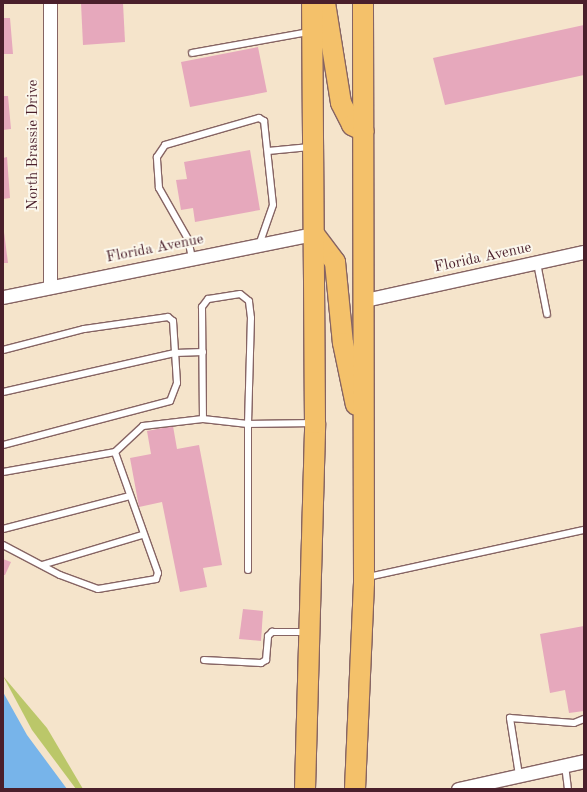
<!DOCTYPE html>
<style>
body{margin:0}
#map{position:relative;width:587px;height:792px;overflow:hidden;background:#f5e4cb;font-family:"Old Standard TT",serif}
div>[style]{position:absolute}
.green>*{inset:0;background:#bbc769}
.water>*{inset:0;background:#77b4ea}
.building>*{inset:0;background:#e6a8bc}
.roads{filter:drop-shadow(1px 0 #866463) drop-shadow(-1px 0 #866463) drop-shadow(0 1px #866463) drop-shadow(0 -1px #866463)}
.lane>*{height:6px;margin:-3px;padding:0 3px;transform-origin:3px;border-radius:3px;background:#fff}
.street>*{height:13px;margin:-6.5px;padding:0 6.5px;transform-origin:6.5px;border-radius:6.5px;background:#fff}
.primary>*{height:20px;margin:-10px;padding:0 10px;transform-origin:10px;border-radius:10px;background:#f4c16a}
span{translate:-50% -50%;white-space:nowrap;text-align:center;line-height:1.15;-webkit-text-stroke:4px #fbf7ec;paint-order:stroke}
.street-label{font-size:15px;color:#4a1f2b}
.frame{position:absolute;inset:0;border:4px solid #4a1f2b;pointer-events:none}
</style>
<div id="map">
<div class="green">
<i style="clip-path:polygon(3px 676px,47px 728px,83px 789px,76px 789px,32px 730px)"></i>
</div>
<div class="water">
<i style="clip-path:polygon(3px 692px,27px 735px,67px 789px,3px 789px)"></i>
</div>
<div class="building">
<i style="clip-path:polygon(81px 3px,123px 3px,125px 42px,83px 45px)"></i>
<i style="clip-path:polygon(3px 18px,10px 18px,13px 54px,3px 54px)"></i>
<i style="clip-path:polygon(584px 25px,584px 75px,445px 105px,433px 58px)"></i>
<i style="clip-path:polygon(258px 47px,267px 92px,190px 107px,181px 62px)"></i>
<i style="clip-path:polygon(3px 96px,8px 96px,11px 129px,3px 130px)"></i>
<i style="clip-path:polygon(250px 150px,260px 210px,195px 222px,193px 208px,181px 210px,176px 180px,187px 179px,184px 162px)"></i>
<i style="clip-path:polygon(7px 157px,10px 198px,3px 199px,3px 158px)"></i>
<i style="clip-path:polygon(3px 224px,8px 263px,3px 263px)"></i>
<i style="clip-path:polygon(173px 426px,177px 449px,199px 445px,222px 565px,203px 568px,207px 587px,180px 592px,162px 502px,139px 507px,130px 458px,151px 454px,147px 431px)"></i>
<i style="clip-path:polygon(3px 559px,11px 562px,5px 575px,3px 575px)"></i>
<i style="clip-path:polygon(243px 609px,263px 611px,261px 641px,239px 639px)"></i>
<i style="clip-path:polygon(584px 626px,584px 711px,569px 713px,565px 690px,550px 693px,540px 634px)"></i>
</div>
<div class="roads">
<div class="lane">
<i style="left:192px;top:53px;width:119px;rotate:-10.2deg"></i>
<i style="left:268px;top:151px;width:42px;rotate:-5.4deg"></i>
<i style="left:192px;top:258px;width:19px;rotate:-102deg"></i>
<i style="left:188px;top:239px;width:59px;rotate:-119.6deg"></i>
<i style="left:159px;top:188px;width:31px;rotate:-94deg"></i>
<i style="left:157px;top:157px;width:14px;rotate:-56deg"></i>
<i style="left:165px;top:145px;width:98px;rotate:-16deg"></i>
<i style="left:259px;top:118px;width:6px;rotate:31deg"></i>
<i style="left:264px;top:121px;width:84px;rotate:83.9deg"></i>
<i style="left:273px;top:205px;width:42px;rotate:109.3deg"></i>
<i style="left:537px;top:263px;width:52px;rotate:78.9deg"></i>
<i style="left:3px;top:350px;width:84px;rotate:-14.5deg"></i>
<i style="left:84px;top:329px;width:85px;rotate:-8.1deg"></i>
<i style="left:168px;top:317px;width:6px;rotate:39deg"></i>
<i style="left:173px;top:321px;width:62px;rotate:86.3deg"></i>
<i style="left:177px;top:383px;width:19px;rotate:111deg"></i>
<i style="left:170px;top:401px;width:173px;rotate:165.2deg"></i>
<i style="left:3px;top:392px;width:176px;rotate:-12.8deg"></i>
<i style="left:175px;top:353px;width:28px;rotate:-2deg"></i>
<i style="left:3px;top:472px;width:114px;rotate:-10.1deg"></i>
<i style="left:3px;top:529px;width:131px;rotate:-14.6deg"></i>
<i style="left:3px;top:545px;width:64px;rotate:27.8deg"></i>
<i style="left:60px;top:575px;width:40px;rotate:20.2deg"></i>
<i style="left:98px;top:589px;width:59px;rotate:-9.8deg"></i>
<i style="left:156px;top:579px;width:6px;rotate:-72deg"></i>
<i style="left:158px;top:573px;width:128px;rotate:-109.6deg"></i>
<i style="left:115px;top:452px;width:38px;rotate:-43deg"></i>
<i style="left:143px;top:426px;width:60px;rotate:-6.7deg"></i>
<i style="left:203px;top:419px;width:45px;rotate:6.3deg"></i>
<i style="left:248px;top:424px;width:106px;rotate:-88.4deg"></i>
<i style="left:251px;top:318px;width:17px;rotate:-97deg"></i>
<i style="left:249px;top:301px;width:11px;rotate:-142deg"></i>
<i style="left:240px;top:294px;width:32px;rotate:171deg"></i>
<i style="left:208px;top:299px;width:10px;rotate:127deg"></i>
<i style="left:202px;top:307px;width:112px;rotate:89.5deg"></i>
<i style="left:42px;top:565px;width:104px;rotate:-16.7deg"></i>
<i style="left:248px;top:570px;width:146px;rotate:-90deg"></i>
<i style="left:248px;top:424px;width:65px;rotate:-0.9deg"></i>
<i style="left:368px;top:577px;width:221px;rotate:-12.3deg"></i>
<i style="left:204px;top:660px;width:57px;rotate:3deg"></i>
<i style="left:261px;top:663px;width:6px;rotate:-31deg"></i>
<i style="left:266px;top:660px;width:24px;rotate:-85deg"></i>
<i style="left:268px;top:636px;width:6px;rotate:-45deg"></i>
<i style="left:272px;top:632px;width:35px"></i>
<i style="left:565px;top:765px;width:24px;rotate:83deg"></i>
<i style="left:519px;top:775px;width:58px;rotate:-99deg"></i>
<i style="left:510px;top:718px;width:64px;rotate:4.5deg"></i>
<i style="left:574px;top:723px;width:11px;rotate:-22deg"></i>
</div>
<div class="street">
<i style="left:50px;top:3px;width:284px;rotate:90deg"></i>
<i style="left:3px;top:297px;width:317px;rotate:-11.5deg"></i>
<i style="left:365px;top:300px;width:224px;rotate:-12.4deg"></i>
<i style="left:458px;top:789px;width:129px;rotate:-12.5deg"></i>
</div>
<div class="primary">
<i style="left:325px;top:3px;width:101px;rotate:80.9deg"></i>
<i style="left:341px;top:103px;width:25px;rotate:63deg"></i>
<i style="left:352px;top:125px;width:13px;rotate:27deg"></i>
<i style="left:314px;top:234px;width:35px;rotate:53deg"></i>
<i style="left:335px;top:262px;width:81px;rotate:84.4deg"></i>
<i style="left:343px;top:343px;width:63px;rotate:78.2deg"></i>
<i style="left:305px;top:789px;width:366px;rotate:-88.4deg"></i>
<i style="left:315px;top:423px;width:420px;rotate:-90.4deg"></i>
<i style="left:355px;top:789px;width:207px;rotate:-87.5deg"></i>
<i style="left:364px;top:582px;width:579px;rotate:-90.1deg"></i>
</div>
</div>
<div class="street-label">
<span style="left:34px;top:145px;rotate:-90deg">North Brassie Drive</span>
<span style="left:155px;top:249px;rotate:-11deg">Florida Avenue</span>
<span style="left:483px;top:258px;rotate:-12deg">Florida Avenue</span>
</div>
<div class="frame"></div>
</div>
